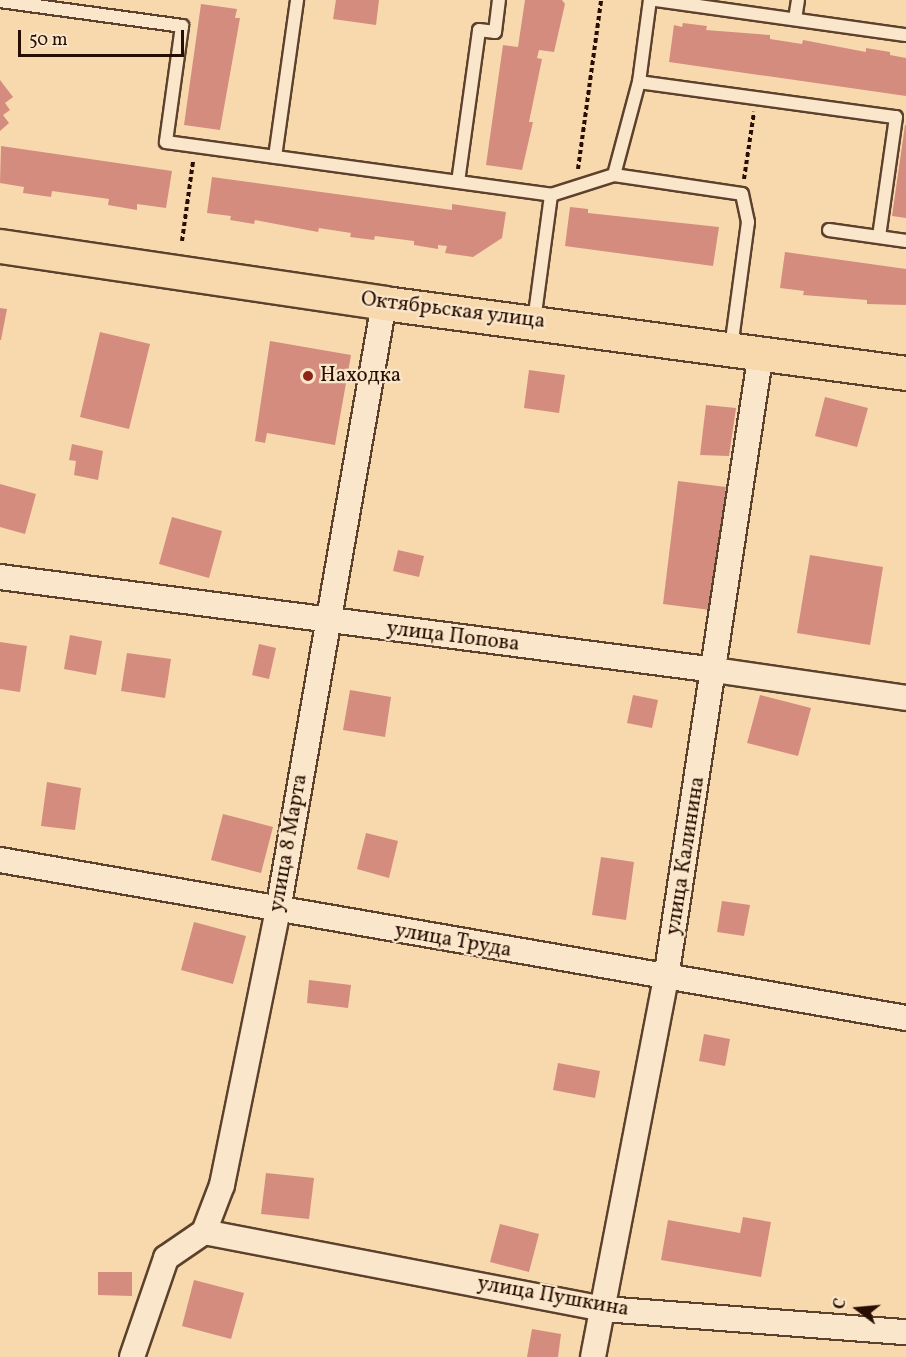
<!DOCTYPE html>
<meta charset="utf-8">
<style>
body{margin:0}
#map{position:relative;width:906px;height:1357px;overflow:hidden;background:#f8d9ae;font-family:Vollkorn,serif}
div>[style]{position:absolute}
.building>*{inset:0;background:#d48c7e}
.path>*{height:4px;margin-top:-2px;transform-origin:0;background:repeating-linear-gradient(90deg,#280e00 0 4.5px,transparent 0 7.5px)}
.roads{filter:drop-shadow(2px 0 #5c412c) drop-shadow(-2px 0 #5c412c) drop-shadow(0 2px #5c412c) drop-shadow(0 -2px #5c412c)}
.lane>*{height:12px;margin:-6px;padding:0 6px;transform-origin:6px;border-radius:6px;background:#fae6ca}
.street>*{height:24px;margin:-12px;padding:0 12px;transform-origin:12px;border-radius:12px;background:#fae6ca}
.primary>*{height:33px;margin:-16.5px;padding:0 16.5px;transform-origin:16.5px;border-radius:16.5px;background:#f8d9ae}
.dots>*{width:16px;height:16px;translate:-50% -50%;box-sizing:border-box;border:3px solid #fae6ca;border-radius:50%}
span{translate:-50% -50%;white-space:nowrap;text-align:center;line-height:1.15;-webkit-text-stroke:4.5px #fae6ca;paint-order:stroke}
.street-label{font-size:21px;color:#280e00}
.poi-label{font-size:21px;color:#280e00}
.left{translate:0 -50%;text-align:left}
.north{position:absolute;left:828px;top:1279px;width:60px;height:60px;-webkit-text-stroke:4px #fae6ca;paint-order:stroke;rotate:286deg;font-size:16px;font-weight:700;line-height:24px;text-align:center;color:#280e00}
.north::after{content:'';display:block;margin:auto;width:21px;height:27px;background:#280e00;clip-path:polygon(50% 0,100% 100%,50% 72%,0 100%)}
.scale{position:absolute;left:18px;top:30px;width:166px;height:27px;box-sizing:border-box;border:3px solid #280e00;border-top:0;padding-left:8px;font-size:18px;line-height:21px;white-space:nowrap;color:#280e00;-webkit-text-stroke:4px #fae6ca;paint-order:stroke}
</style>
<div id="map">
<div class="building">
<i style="clip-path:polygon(336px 0,379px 0,376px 25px,333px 19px)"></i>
<i style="clip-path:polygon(525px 0,562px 0,565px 4px,554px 52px,539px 50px,537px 58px,542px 59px,529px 122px,533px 122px,522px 170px,486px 165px,503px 45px,518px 47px)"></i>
<i style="clip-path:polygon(201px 4px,237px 9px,235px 18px,240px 18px,220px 130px,184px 125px)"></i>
<i style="clip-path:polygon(683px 23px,707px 26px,706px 30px,770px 35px,770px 39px,802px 44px,803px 40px,866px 52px,866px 48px,890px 52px,890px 55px,906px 58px,906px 96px,669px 62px,674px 25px,682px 27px)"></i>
<i style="clip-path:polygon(0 80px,13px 97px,5px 103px,10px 110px,3px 115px,9px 123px,0 131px)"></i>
<i style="clip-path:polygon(905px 125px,906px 125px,906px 218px,892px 216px)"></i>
<i style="clip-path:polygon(1px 146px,172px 171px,166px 208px,137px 204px,137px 210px,108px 205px,109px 199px,52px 191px,51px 197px,23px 193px,24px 187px,0 183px)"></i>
<i style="clip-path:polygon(212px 177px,452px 210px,452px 204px,506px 212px,502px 238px,473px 257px,445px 253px,447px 246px,438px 245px,438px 249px,414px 245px,414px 241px,375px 236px,374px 240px,350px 237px,351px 233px,319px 228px,318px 232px,255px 220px,254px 224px,230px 220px,231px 216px,207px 213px)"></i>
<i style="clip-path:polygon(570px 207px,588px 209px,588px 213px,719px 227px,713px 266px,565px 246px)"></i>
<i style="clip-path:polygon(785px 252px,906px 269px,906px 305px,867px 304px,867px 300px,803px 295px,804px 291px,780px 288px)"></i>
<i style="clip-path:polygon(0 308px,7px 309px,1px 340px,0 340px)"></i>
<i style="clip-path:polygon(100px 332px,150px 344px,129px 429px,80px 417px)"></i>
<i style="clip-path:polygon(270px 341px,351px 355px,335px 445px,267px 433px,265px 443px,255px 441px)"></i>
<i style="clip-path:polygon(529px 370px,565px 375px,559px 413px,524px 408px)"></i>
<i style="clip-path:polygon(825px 397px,868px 408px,857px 447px,815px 436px)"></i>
<i style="clip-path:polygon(706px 405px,736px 408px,729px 456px,700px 455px)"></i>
<i style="clip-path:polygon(72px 444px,103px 451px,98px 480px,74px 475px,76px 461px,69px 460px)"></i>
<i style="clip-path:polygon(678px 481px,726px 487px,710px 610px,663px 604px)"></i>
<i style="clip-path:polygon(0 484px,36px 494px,25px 534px,0 527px)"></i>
<i style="clip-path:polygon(172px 517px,222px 531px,209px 578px,159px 564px)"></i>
<i style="clip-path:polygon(398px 550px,424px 556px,419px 577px,393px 571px)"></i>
<i style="clip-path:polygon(810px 555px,883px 567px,870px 645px,797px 633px)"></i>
<i style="clip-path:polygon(70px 635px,102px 641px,96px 675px,64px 669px)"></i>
<i style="clip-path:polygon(0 642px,27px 646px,20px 692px,0 689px)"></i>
<i style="clip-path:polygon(259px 644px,276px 648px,269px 679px,252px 675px)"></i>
<i style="clip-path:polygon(127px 653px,171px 659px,165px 698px,121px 691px)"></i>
<i style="clip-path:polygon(350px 690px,391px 697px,385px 737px,343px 730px)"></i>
<i style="clip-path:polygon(633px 695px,658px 700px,652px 728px,627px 723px)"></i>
<i style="clip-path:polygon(760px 695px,811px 708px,798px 756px,747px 743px)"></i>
<i style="clip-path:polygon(47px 782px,81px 788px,75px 830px,41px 826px)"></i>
<i style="clip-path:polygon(223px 814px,273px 827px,261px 873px,211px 860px)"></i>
<i style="clip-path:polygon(366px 833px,398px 841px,389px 878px,357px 869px)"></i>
<i style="clip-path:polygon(601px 857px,634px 862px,626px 920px,592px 915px)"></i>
<i style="clip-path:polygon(722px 901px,750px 905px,744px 936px,717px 932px)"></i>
<i style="clip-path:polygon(194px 922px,246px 936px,233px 984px,181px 970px)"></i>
<i style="clip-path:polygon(309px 980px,351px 985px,348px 1008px,307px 1003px)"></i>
<i style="clip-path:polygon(704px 1034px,730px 1039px,725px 1066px,699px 1061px)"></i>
<i style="clip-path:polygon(558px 1063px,600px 1071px,595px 1098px,553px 1090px)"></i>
<i style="clip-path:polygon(266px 1173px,314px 1178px,309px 1219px,261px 1214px)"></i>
<i style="clip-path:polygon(743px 1217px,771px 1222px,761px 1277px,661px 1260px,668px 1220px,740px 1233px)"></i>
<i style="clip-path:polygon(500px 1224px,539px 1234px,529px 1272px,490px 1262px)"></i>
<i style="clip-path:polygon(98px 1272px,132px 1272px,132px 1296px,98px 1295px)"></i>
<i style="clip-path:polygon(194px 1280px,244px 1293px,231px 1339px,182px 1326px)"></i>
<i style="clip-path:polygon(532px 1329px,561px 1334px,558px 1357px,527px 1357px)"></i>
</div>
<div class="path">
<i style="left:578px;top:169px;width:171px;rotate:-82.2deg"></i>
<i style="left:744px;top:179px;width:68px;rotate:-81.5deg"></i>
<i style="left:182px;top:241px;width:80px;rotate:-82.1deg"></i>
</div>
<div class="roads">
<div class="lane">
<i style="left:656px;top:0;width:252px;rotate:8deg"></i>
<i style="left:0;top:1px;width:184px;rotate:7.8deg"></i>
<i style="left:182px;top:26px;width:117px;rotate:97.9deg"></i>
<i style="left:166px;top:142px;width:389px;rotate:7.8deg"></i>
<i style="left:551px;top:195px;width:66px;rotate:-17.6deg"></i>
<i style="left:614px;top:175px;width:129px;rotate:8.4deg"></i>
<i style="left:742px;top:194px;width:29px;rotate:78deg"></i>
<i style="left:748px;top:222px;width:126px;rotate:97.7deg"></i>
<i style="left:795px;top:19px;width:19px;rotate:-81deg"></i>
<i style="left:639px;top:82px;width:259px;rotate:7.8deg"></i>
<i style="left:896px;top:117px;width:121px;rotate:98.1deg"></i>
<i style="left:275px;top:157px;width:159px;rotate:-82deg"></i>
<i style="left:614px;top:175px;width:96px;rotate:-75deg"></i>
<i style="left:639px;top:82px;width:83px;rotate:-82.4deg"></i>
<i style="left:458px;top:182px;width:153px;rotate:-82.1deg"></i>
<i style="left:479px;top:30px;width:16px;rotate:7deg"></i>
<i style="left:495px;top:32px;width:32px;rotate:-83deg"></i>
<i style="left:829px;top:230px;width:78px;rotate:8.1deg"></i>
<i style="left:534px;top:321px;width:127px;rotate:-82.3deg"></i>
</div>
<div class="street">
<i style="left:0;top:577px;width:721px;rotate:7.41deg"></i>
<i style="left:715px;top:670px;width:193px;rotate:8.3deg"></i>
<i style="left:0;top:860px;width:920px;rotate:9.89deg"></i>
<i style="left:204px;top:1232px;width:407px;rotate:10.9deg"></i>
<i style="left:604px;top:1309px;width:303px;rotate:4.4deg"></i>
<i style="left:132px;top:1357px;width:105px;rotate:-71deg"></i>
<i style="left:166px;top:1258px;width:46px;rotate:-34.4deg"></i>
<i style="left:204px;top:1232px;width:50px;rotate:-69deg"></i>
<i style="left:222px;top:1185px;width:281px;rotate:-78.5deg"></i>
<i style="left:278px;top:910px;width:616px;rotate:-80.09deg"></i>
<i style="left:593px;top:1357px;width:386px;rotate:-79.1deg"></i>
<i style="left:666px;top:978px;width:633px;rotate:-81.37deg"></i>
</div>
<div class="primary">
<i style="left:0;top:246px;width:388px;rotate:8.4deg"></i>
<i style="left:384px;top:303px;width:527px;rotate:7.64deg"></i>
</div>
</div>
<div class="dots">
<i style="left:308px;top:376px;background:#8f2418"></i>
</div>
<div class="street-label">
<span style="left:453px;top:311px;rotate:7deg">Октябрьская улица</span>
<span style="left:453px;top:637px;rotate:7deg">улица Попова</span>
<span style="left:289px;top:843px;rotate:-80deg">улица 8 Марта</span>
<span style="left:686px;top:856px;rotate:-81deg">улица Калинина</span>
<span style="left:453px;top:941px;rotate:10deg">улица Труда</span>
<span style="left:553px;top:1297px;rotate:10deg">улица Пушкина</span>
</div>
<div class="poi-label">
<span class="left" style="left:320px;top:376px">Находка</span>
</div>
<div class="north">С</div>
<div class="scale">50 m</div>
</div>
